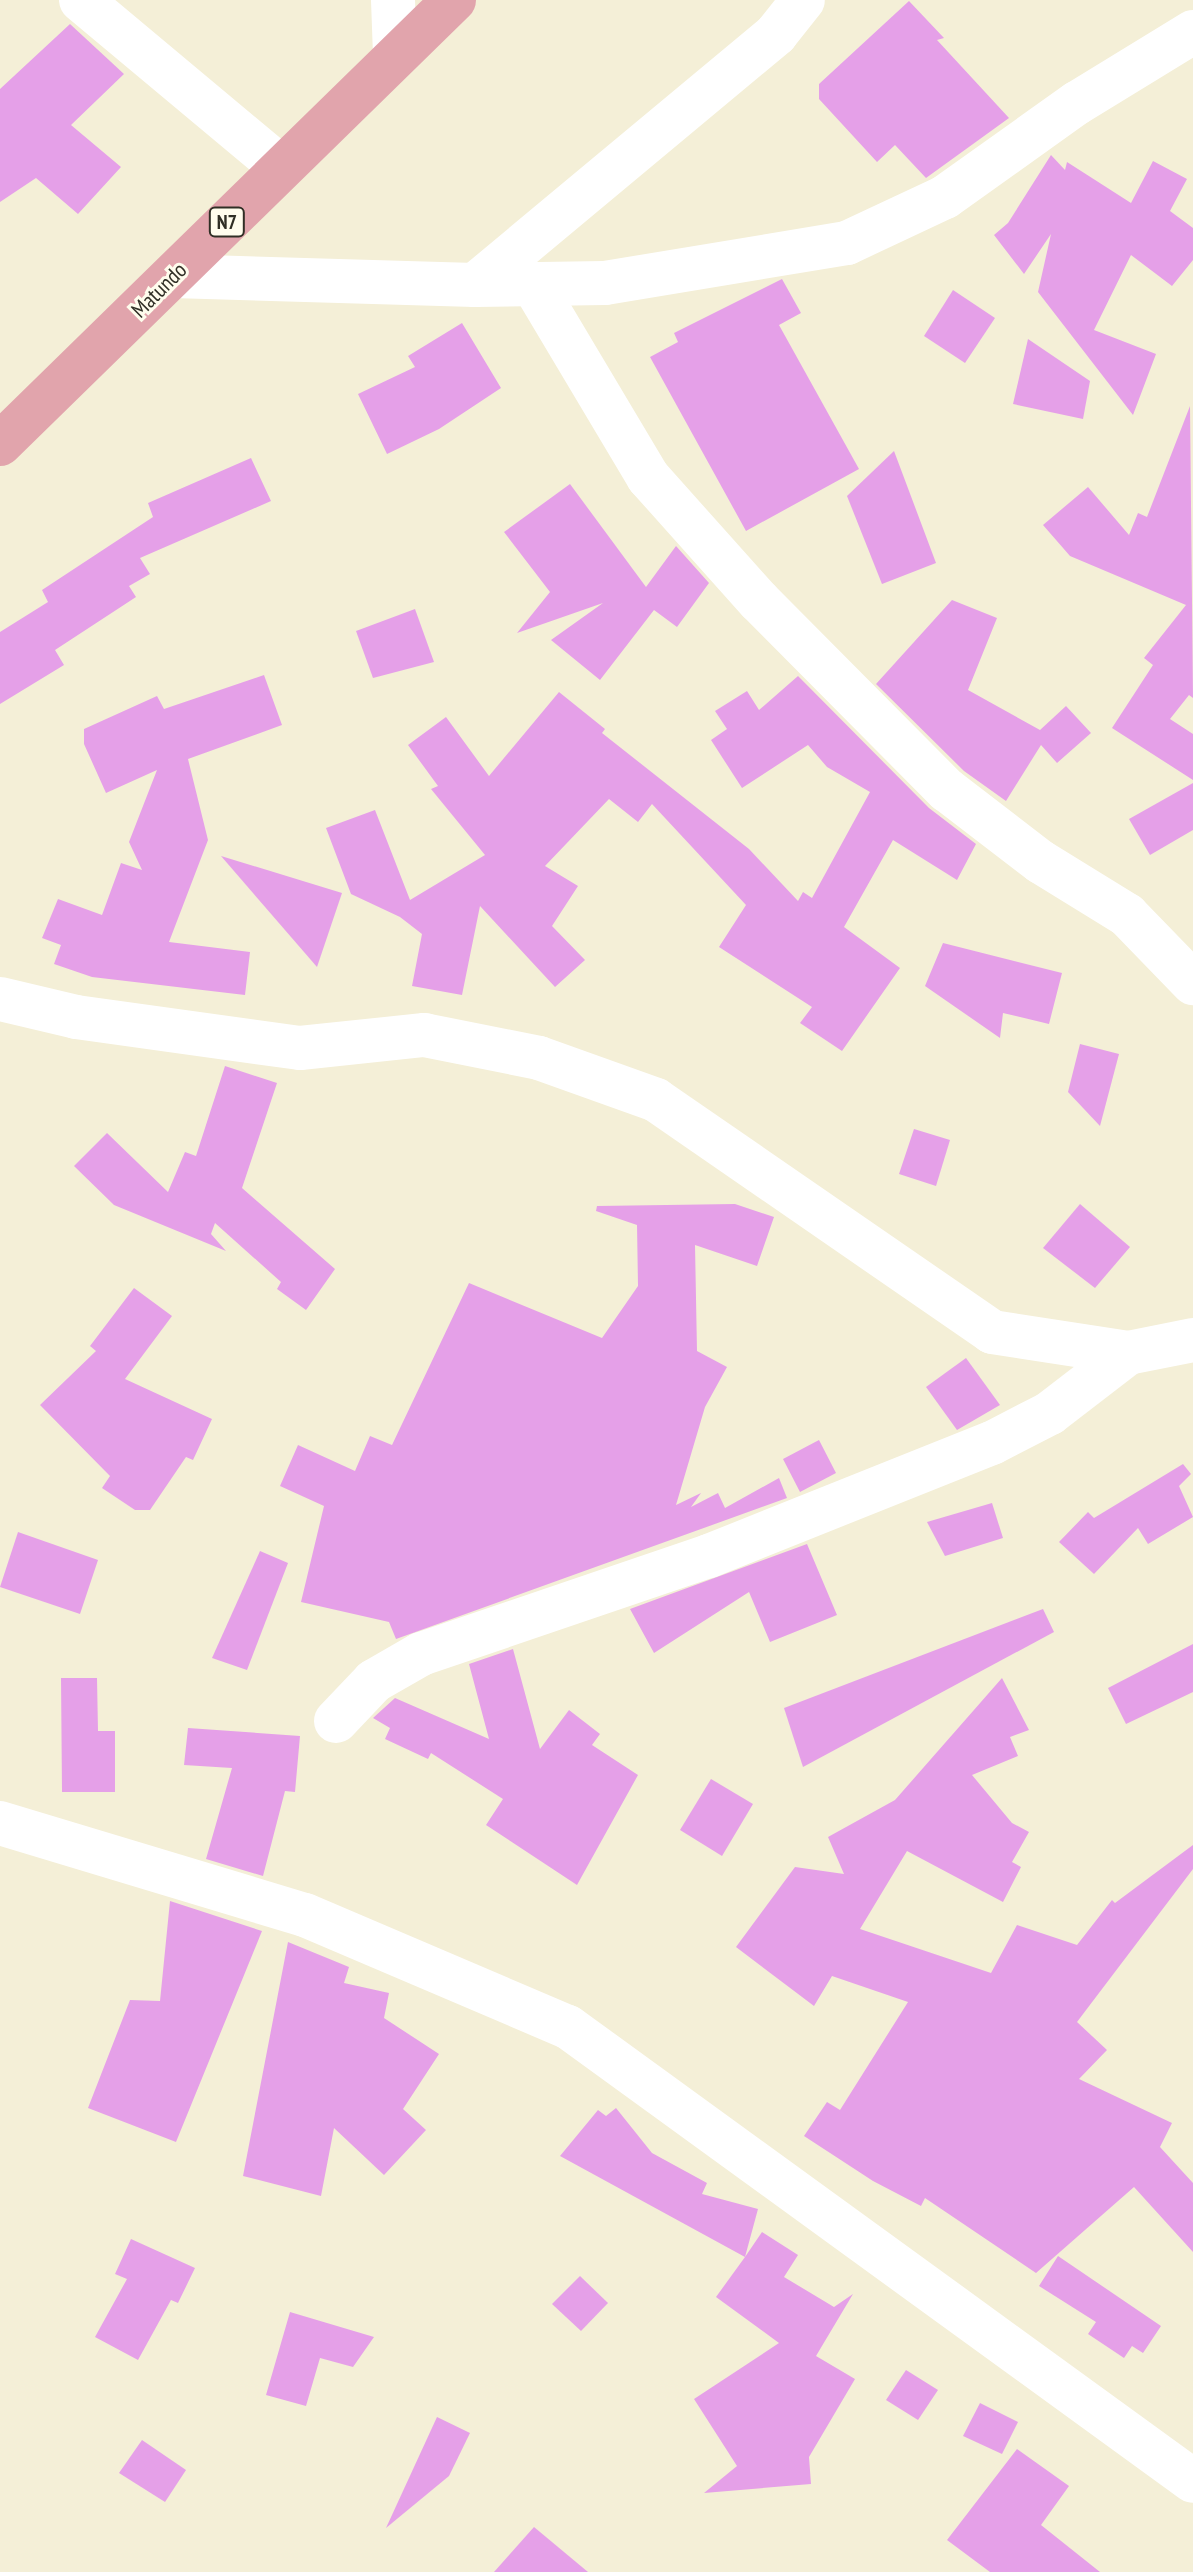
<!DOCTYPE html>
<style>
body{margin:0}
#map{position:relative;width:1193px;height:2572px;overflow:hidden;background:#f4efd7;font-family:"PT Sans Narrow",sans-serif}
div>[style]{position:absolute}
.building>*{inset:0;background:#e5a0e8}
.minor>*{height:44px;margin:-22px;padding:0 22px;transform-origin:22px;border-radius:22px;background:#fff}
.major>*{height:44px;margin:-22px;padding:0 22px;transform-origin:22px;border-radius:22px;background:#e1a4ac}
span{translate:-50% -50%;white-space:nowrap;text-align:center;line-height:1.15;-webkit-text-stroke:6px #fffced;paint-order:stroke}
.shield-label span{padding:2px 6px;background:#fffced;border:2px solid;border-radius:6px;-webkit-text-stroke-width:0}
.shield-label{font-size:20px;color:#302e25;font-weight:700}
.street-label{font-size:22px;color:#302e25}
</style>
<div id="map">
<div class="building">
<i style="clip-path:polygon(909px 1px,944px 38px,937px 40px,1009px 118px,926px 178px,895px 145px,877px 162px,819px 99px,819px 84px)"></i>
<i style="clip-path:polygon(70px 24px,124px 74px,71px 125px,121px 167px,78px 214px,36px 178px,0 202px,0 89px)"></i>
<i style="clip-path:polygon(1051px 155px,1065px 170px,1067px 162px,1131px 203px,1153px 161px,1187px 179px,1170px 211px,1193px 228px,1193px 260px,1172px 286px,1131px 255px,1094px 330px,1156px 354px,1133px 415px,1038px 292px,1051px 234px,1024px 274px,994px 235px,1008px 223px)"></i>
<i style="clip-path:polygon(782px 279px,801px 313px,779px 325px,859px 469px,746px 531px,650px 357px,678px 342px,674px 333px)"></i>
<i style="clip-path:polygon(953px 290px,995px 318px,965px 363px,924px 336px)"></i>
<i style="clip-path:polygon(462px 323px,501px 388px,439px 429px,387px 454px,358px 394px,415px 367px,408px 356px)"></i>
<i style="clip-path:polygon(1028px 339px,1090px 381px,1083px 419px,1013px 404px)"></i>
<i style="clip-path:polygon(1190px 406px,1193px 698px,1189px 695px,1170px 719px,1193px 734px,1193px 780px,1112px 728px,1153px 665px,1144px 658px,1186px 605px,1070px 556px,1043px 525px,1088px 487px,1129px 535px,1138px 513px,1147px 517px)"></i>
<i style="clip-path:polygon(894px 451px,936px 563px,882px 584px,847px 496px)"></i>
<i style="clip-path:polygon(251px 458px,271px 501px,140px 558px,150px 574px,129px 586px,136px 597px,55px 650px,64px 665px,0 704px,0 632px,48px 602px,42px 590px,153px 517px,148px 503px)"></i>
<i style="clip-path:polygon(570px 484px,646px 587px,676px 546px,709px 583px,677px 627px,654px 610px,600px 680px,551px 640px,603px 603px,517px 633px,550px 592px,504px 532px)"></i>
<i style="clip-path:polygon(952px 600px,997px 618px,968px 690px,1040px 730px,1066px 706px,1091px 733px,1057px 763px,1041px 745px,1006px 801px,964px 771px,876px 684px)"></i>
<i style="clip-path:polygon(415px 609px,434px 662px,373px 678px,356px 631px)"></i>
<i style="clip-path:polygon(264px 675px,282px 725px,188px 759px,208px 840px,169px 942px,250px 952px,245px 995px,92px 977px,54px 964px,61px 945px,42px 938px,58px 899px,102px 915px,121px 863px,142px 870px,129px 842px,157px 770px,106px 793px,84px 744px,84px 729px,157px 696px,164px 709px)"></i>
<i style="clip-path:polygon(798px 676px,929px 808px,976px 844px,957px 880px,893px 840px,844px 927px,900px 968px,842px 1051px,800px 1023px,812px 1007px,719px 947px,746px 905px,652px 804px,638px 822px,609px 799px,545px 866px,578px 886px,552px 926px,585px 960px,555px 987px,480px 906px,462px 995px,412px 986px,422px 934px,400px 917px,351px 894px,326px 828px,375px 810px,410px 900px,485px 855px,431px 789px,438px 786px,408px 745px,446px 717px,489px 776px,559px 692px,605px 729px,602px 733px,749px 849px,798px 901px,803px 892px,812px 898px,870px 792px,827px 767px,808px 745px,742px 788px,711px 740px,727px 729px,715px 711px,747px 691px,759px 710px)"></i>
<i style="clip-path:polygon(1193px 783px,1193px 830px,1150px 855px,1129px 819px)"></i>
<i style="clip-path:polygon(221px 856px,342px 893px,317px 967px)"></i>
<i style="clip-path:polygon(943px 943px,1062px 973px,1049px 1024px,1003px 1013px,1000px 1038px,925px 986px)"></i>
<i style="clip-path:polygon(1080px 1044px,1119px 1054px,1100px 1126px,1068px 1092px)"></i>
<i style="clip-path:polygon(225px 1066px,277px 1083px,242px 1188px,335px 1269px,306px 1310px,277px 1289px,281px 1282px,215px 1223px,211px 1234px,226px 1251px,114px 1205px,74px 1166px,107px 1133px,168px 1192px,185px 1152px,196px 1156px)"></i>
<i style="clip-path:polygon(914px 1129px,950px 1140px,936px 1186px,899px 1174px)"></i>
<i style="clip-path:polygon(735px 1204px,774px 1217px,757px 1266px,695px 1245px,697px 1351px,727px 1367px,705px 1407px,676px 1505px,701px 1493px,691px 1507px,718px 1493px,725px 1508px,779px 1478px,787px 1498px,396px 1639px,389px 1622px,301px 1602px,324px 1506px,280px 1486px,298px 1445px,355px 1471px,370px 1436px,392px 1445px,469px 1283px,602px 1338px,638px 1286px,637px 1225px,596px 1211px,597px 1206px)"></i>
<i style="clip-path:polygon(1080px 1204px,1130px 1247px,1095px 1288px,1043px 1248px)"></i>
<i style="clip-path:polygon(134px 1288px,172px 1316px,125px 1379px,212px 1419px,193px 1460px,186px 1457px,150px 1510px,135px 1510px,102px 1488px,110px 1476px,40px 1405px,96px 1351px,90px 1346px)"></i>
<i style="clip-path:polygon(966px 1358px,1000px 1405px,957px 1430px,926px 1387px)"></i>
<i style="clip-path:polygon(819px 1440px,836px 1473px,800px 1492px,783px 1459px)"></i>
<i style="clip-path:polygon(1183px 1464px,1191px 1474px,1179px 1486px,1193px 1517px,1148px 1544px,1138px 1528px,1094px 1574px,1059px 1542px,1088px 1512px,1094px 1518px)"></i>
<i style="clip-path:polygon(992px 1503px,1003px 1538px,945px 1556px,927px 1522px)"></i>
<i style="clip-path:polygon(18px 1532px,98px 1560px,80px 1614px,0 1587px)"></i>
<i style="clip-path:polygon(807px 1544px,837px 1615px,770px 1642px,749px 1592px,654px 1653px,630px 1609px)"></i>
<i style="clip-path:polygon(260px 1551px,288px 1563px,247px 1670px,212px 1658px)"></i>
<i style="clip-path:polygon(1043px 1609px,1054px 1632px,803px 1767px,784px 1708px)"></i>
<i style="clip-path:polygon(1193px 1644px,1193px 1692px,1126px 1724px,1108px 1688px)"></i>
<i style="clip-path:polygon(513px 1649px,540px 1749px,569px 1710px,600px 1734px,592px 1745px,638px 1775px,577px 1885px,486px 1825px,503px 1799px,431px 1753px,428px 1759px,385px 1739px,390px 1728px,373px 1718px,395px 1698px,489px 1739px,469px 1664px)"></i>
<i style="clip-path:polygon(61px 1678px,97px 1678px,98px 1731px,115px 1731px,115px 1792px,62px 1792px)"></i>
<i style="clip-path:polygon(1002px 1678px,1029px 1730px,1010px 1737px,1018px 1756px,972px 1775px,1012px 1823px,1029px 1832px,1012px 1862px,1021px 1867px,1003px 1902px,907px 1851px,860px 1929px,991px 1973px,1017px 1925px,1077px 1945px,1112px 1900px,1115px 1903px,1193px 1845px,1193px 1869px,1077px 2022px,1107px 2050px,1079px 2079px,1172px 2123px,1160px 2147px,1193px 2183px,1193px 2252px,1134px 2187px,1036px 2273px,925px 2198px,921px 2206px,873px 2181px,804px 2136px,827px 2102px,840px 2110px,908px 2002px,832px 1976px,814px 2006px,736px 1947px,795px 1867px,844px 1874px,828px 1837px,895px 1800px)"></i>
<i style="clip-path:polygon(188px 1728px,300px 1736px,295px 1792px,285px 1791px,263px 1876px,206px 1859px,232px 1768px,184px 1765px)"></i>
<i style="clip-path:polygon(711px 1779px,753px 1804px,722px 1856px,680px 1830px)"></i>
<i style="clip-path:polygon(170px 1901px,262px 1931px,176px 2142px,88px 2108px,130px 2000px,160px 2001px)"></i>
<i style="clip-path:polygon(288px 1942px,349px 1967px,344px 1983px,389px 1993px,384px 2018px,439px 2054px,403px 2109px,426px 2130px,384px 2175px,334px 2128px,321px 2196px,243px 2176px)"></i>
<i style="clip-path:polygon(616px 2108px,652px 2153px,707px 2183px,702px 2194px,758px 2209px,745px 2257px,762px 2232px,798px 2255px,784px 2277px,834px 2307px,853px 2294px,816px 2356px,855px 2379px,809px 2457px,811px 2484px,704px 2493px,737px 2466px,694px 2399px,779px 2343px,716px 2297px,745px 2257px,560px 2156px,598px 2110px,606px 2116px)"></i>
<i style="clip-path:polygon(131px 2239px,195px 2268px,178px 2303px,171px 2300px,138px 2360px,95px 2337px,127px 2279px,115px 2274px)"></i>
<i style="clip-path:polygon(1058px 2256px,1161px 2326px,1143px 2353px,1132px 2346px,1124px 2358px,1088px 2334px,1096px 2322px,1039px 2286px)"></i>
<i style="clip-path:polygon(580px 2276px,608px 2303px,581px 2331px,552px 2304px)"></i>
<i style="clip-path:polygon(290px 2312px,374px 2337px,353px 2367px,320px 2358px,306px 2406px,266px 2395px)"></i>
<i style="clip-path:polygon(906px 2370px,938px 2390px,918px 2420px,886px 2400px)"></i>
<i style="clip-path:polygon(980px 2403px,1018px 2422px,1002px 2454px,963px 2436px)"></i>
<i style="clip-path:polygon(437px 2417px,470px 2433px,449px 2476px,386px 2528px)"></i>
<i style="clip-path:polygon(142px 2440px,186px 2470px,165px 2502px,119px 2473px)"></i>
<i style="clip-path:polygon(1017px 2449px,1069px 2486px,1041px 2525px,1100px 2572px,990px 2572px,947px 2540px)"></i>
<i style="clip-path:polygon(534px 2527px,588px 2572px,494px 2572px)"></i>
</div>
<div class="minor">
<i style="left:81px;top:0;width:261px;rotate:39.9deg"></i>
<i style="left:393px;top:0;width:54px;rotate:87.9deg"></i>
<i style="left:173px;top:276px;width:302px;rotate:1.7deg"></i>
<i style="left:475px;top:285px;width:392px;rotate:-39.8deg"></i>
<i style="left:776px;top:34px;width:43px;rotate:-51.5deg"></i>
<i style="left:533px;top:284px;width:225px;rotate:59.2deg"></i>
<i style="left:648px;top:477px;width:166px;rotate:48.2deg"></i>
<i style="left:759px;top:601px;width:267px;rotate:45.2deg"></i>
<i style="left:947px;top:790px;width:118px;rotate:37.5deg"></i>
<i style="left:1041px;top:862px;width:101px;rotate:31.6deg"></i>
<i style="left:1127px;top:915px;width:95px;rotate:45.9deg"></i>
<i style="left:475px;top:285px;width:130px;rotate:-0.9deg"></i>
<i style="left:605px;top:283px;width:245px;rotate:-9.4deg"></i>
<i style="left:847px;top:243px;width:108px;rotate:-25.1deg"></i>
<i style="left:945px;top:197px;width:162px;rotate:-35.5deg"></i>
<i style="left:1077px;top:103px;width:136px;rotate:-31.5deg"></i>
<i style="left:0;top:999px;width:78px;rotate:13.3deg"></i>
<i style="left:76px;top:1017px;width:226px;rotate:7.9deg"></i>
<i style="left:300px;top:1048px;width:125px;rotate:-6deg"></i>
<i style="left:424px;top:1035px;width:117px;rotate:11.3deg"></i>
<i style="left:539px;top:1058px;width:124px;rotate:19.7deg"></i>
<i style="left:656px;top:1100px;width:408px;rotate:34.6deg"></i>
<i style="left:992px;top:1332px;width:138px;rotate:8.8deg"></i>
<i style="left:1128px;top:1353px;width:66px;rotate:-11.3deg"></i>
<i style="left:336px;top:1721px;width:55px;rotate:-46.5deg"></i>
<i style="left:374px;top:1681px;width:54px;rotate:-29.9deg"></i>
<i style="left:421px;top:1654px;width:304px;rotate:-18.8deg"></i>
<i style="left:709px;top:1556px;width:305px;rotate:-21.8deg"></i>
<i style="left:992px;top:1443px;width:65px;rotate:-27.3deg"></i>
<i style="left:1050px;top:1413px;width:98px;rotate:-37.6deg"></i>
<i style="left:0;top:1823px;width:319px;rotate:16.8deg"></i>
<i style="left:305px;top:1915px;width:286px;rotate:23.1deg"></i>
<i style="left:568px;top:2027px;width:772px;rotate:35.99deg"></i>
</div>
<div class="major">
<i style="left:0;top:444px;width:635px;rotate:-44.36deg"></i>
</div>
<div class="shield-label">
<span style="left:227px;top:222px">N7</span>
</div>
<div class="street-label">
<span style="left:159px;top:290px;rotate:-45deg">Matundo</span>
</div>
</div>
